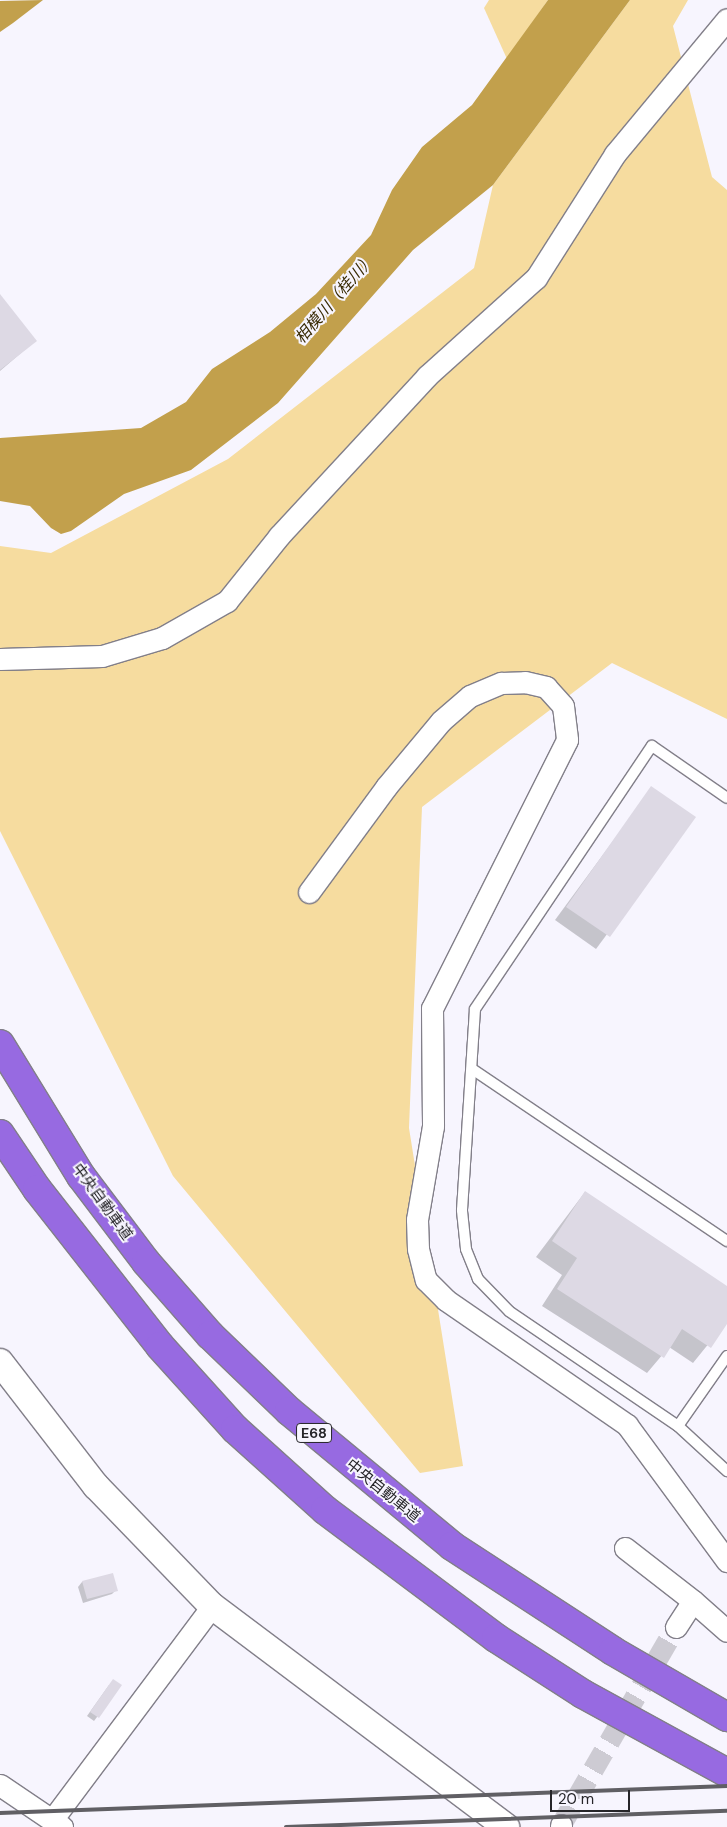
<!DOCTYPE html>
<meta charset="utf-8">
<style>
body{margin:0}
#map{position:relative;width:727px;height:1827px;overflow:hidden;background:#f7f5fe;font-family:"DM Sans","Noto Sans JP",sans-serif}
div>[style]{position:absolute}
.green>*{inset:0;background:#f6dc9f}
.water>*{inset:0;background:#c2a04c}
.shadow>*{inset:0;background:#0003}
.building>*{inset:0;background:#ddd9e4}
.minor-tunnel>*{height:21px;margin-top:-10.5px;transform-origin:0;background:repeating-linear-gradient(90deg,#cdcbd3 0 21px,transparent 0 32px)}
.roads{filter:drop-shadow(1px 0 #827f89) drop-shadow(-1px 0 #827f89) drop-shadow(0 1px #827f89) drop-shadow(0 -1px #827f89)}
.service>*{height:10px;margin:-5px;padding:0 5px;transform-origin:5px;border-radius:5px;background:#fff}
.minor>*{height:21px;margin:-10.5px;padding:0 10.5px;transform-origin:10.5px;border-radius:10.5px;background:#fff}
.tertiary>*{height:26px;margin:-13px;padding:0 13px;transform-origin:13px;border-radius:13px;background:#fff}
.motorway>*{height:28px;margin:-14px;padding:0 14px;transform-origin:14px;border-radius:14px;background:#976ae1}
.rail>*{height:4px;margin:-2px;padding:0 2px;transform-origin:2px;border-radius:2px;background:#605f64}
span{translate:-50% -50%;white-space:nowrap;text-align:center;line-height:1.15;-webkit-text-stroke:4px #f7f5fe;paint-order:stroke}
.shield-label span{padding:1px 4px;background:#f7f5fe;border:1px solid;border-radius:4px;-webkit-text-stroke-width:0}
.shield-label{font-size:14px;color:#262529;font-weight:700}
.street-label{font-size:15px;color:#262529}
.water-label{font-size:16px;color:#392b05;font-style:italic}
.scale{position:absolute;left:550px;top:1790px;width:80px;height:22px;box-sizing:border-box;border:2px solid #262529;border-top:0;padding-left:6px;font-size:15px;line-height:18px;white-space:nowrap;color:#262529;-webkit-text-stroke:4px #f7f5fe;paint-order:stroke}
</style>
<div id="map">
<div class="green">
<i style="clip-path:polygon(489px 0,548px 0,507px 59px,484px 8px)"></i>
<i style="clip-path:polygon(630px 0,688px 0,673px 26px,712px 177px,727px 190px,727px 719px,612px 663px,422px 807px,409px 1128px,463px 1466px,420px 1473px,173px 1176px,0 831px,0 546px,51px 553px,228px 459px,474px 268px,493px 185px)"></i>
</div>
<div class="water">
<i style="clip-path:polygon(43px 0,13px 23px,0 32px,0 1px)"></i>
<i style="clip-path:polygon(548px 0,630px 0,493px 185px,413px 250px,278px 403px,191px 470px,124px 494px,71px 531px,61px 534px,51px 528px,30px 506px,0 501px,0 438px,141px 428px,186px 402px,212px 369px,270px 332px,316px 294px,371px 235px,392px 190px,422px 147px,472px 105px)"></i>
</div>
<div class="shadow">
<i style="clip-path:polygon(0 296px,35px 341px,0 371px)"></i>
<i style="clip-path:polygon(652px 788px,694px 817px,596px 949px,555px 920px)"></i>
<i style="clip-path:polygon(585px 1192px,727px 1288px,727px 1321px,693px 1363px,669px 1347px,647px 1373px,542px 1306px,562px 1275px,536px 1257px)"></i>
<i style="clip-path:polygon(112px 1574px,116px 1590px,112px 1594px,83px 1603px,78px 1587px,82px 1582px)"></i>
<i style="clip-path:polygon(109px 1685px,120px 1686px,94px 1721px,87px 1716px)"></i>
</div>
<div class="building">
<i style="clip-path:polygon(0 294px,37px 341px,0 370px)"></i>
<i style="clip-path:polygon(651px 786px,696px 817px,610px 937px,566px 907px)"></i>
<i style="clip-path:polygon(585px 1191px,727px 1286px,727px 1324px,711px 1348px,682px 1329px,664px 1358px,557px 1289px,577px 1258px,552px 1241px)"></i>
<i style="clip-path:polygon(113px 1573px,118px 1591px,87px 1599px,82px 1581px)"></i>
<i style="clip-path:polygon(113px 1679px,122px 1685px,99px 1718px,90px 1712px)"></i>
</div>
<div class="minor-tunnel">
<i style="left:561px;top:1825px;width:229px;rotate:-59.9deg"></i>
</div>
<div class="roads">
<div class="service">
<i style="left:472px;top:1069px;width:308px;rotate:34deg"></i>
<i style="left:727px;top:1356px;width:85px;rotate:125deg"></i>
<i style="left:678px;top:1426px;width:67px;rotate:42.6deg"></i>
<i style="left:678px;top:1426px;width:204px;rotate:-145.8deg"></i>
<i style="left:509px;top:1311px;width:45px;rotate:-134.1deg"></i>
<i style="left:478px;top:1279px;width:32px;rotate:-112deg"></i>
<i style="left:466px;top:1249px;width:39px;rotate:-96deg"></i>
<i style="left:462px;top:1210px;width:201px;rotate:-86.3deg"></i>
<i style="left:475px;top:1009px;width:317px;rotate:-56.1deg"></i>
<i style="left:652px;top:746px;width:91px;rotate:34.7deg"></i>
</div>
<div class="minor">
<i style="left:0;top:659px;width:102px;rotate:-1.7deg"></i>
<i style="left:102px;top:656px;width:63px;rotate:-16.7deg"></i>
<i style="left:162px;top:638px;width:75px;rotate:-29.6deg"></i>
<i style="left:227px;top:601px;width:83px;rotate:-51.3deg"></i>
<i style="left:279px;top:536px;width:218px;rotate:-47.2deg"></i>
<i style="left:427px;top:376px;width:147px;rotate:-42deg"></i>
<i style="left:536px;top:278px;width:147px;rotate:-57.5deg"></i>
<i style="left:615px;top:154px;width:175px;rotate:-50.3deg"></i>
<i style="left:309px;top:892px;width:130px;rotate:-53.7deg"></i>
<i style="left:386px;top:787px;width:86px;rotate:-50.2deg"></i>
<i style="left:441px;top:721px;width:38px;rotate:-41deg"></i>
<i style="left:470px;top:696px;width:34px;rotate:-23deg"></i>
<i style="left:501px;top:683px;width:24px;rotate:-2deg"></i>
<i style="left:525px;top:682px;width:22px;rotate:13deg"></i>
<i style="left:546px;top:687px;width:25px;rotate:48deg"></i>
<i style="left:563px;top:706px;width:34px;rotate:83deg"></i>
<i style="left:567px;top:740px;width:300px;rotate:116.7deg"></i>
<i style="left:432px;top:1008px;width:118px;rotate:89.5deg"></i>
<i style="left:433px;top:1126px;width:95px;rotate:99.7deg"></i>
<i style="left:417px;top:1220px;width:29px;rotate:88deg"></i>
<i style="left:418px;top:1249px;width:32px;rotate:76deg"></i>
<i style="left:426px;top:1280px;width:28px;rotate:45deg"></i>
<i style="left:446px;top:1300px;width:220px;rotate:34.6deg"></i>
<i style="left:627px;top:1425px;width:169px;rotate:53.7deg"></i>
<i style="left:625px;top:1548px;width:86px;rotate:37.9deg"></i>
<i style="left:676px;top:1627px;width:31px;rotate:-57deg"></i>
<i style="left:693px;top:1601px;width:45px;rotate:41.4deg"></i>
<i style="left:0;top:1785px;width:75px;rotate:34.1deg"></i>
<i style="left:52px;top:1820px;width:267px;rotate:-53.2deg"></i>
<i style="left:561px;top:1825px;width:2px;rotate:90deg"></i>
</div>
<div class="tertiary">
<i style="left:0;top:1362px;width:157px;rotate:52.3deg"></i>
<i style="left:96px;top:1486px;width:167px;rotate:46deg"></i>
<i style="left:212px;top:1606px;width:368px;rotate:36.9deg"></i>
</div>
<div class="motorway">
<i style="left:0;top:1044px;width:155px;rotate:58.5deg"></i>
<i style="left:81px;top:1176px;width:108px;rotate:52.9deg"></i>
<i style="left:146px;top:1262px;width:97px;rotate:48.8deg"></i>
<i style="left:210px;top:1335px;width:110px;rotate:43.9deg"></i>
<i style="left:289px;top:1411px;width:212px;rotate:39.6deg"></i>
<i style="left:452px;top:1546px;width:192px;rotate:33.1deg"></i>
<i style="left:613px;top:1651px;width:132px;rotate:30.1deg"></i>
<i style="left:0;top:1134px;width:66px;rotate:56.1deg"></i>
<i style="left:37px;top:1189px;width:199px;rotate:51.9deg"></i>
<i style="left:160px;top:1346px;width:112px;rotate:47.9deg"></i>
<i style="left:235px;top:1429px;width:121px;rotate:42deg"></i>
<i style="left:325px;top:1510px;width:214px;rotate:36.8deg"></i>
<i style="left:496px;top:1638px;width:103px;rotate:32.8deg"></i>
<i style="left:583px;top:1694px;width:164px;rotate:28.7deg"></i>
</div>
</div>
<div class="rail">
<i style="left:0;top:1813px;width:728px;rotate:-2.13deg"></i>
<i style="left:286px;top:1827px;width:441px;rotate:-2.1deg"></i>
</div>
<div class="shield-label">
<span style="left:314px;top:1433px">E68</span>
</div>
<div class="street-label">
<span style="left:102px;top:1202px;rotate:54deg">中央自動車道</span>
<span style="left:383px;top:1491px;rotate:39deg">中央自動車道</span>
</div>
<div class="water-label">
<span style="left:335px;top:299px;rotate:-49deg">相模川（桂川）</span>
</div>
<div class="scale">20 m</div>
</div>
